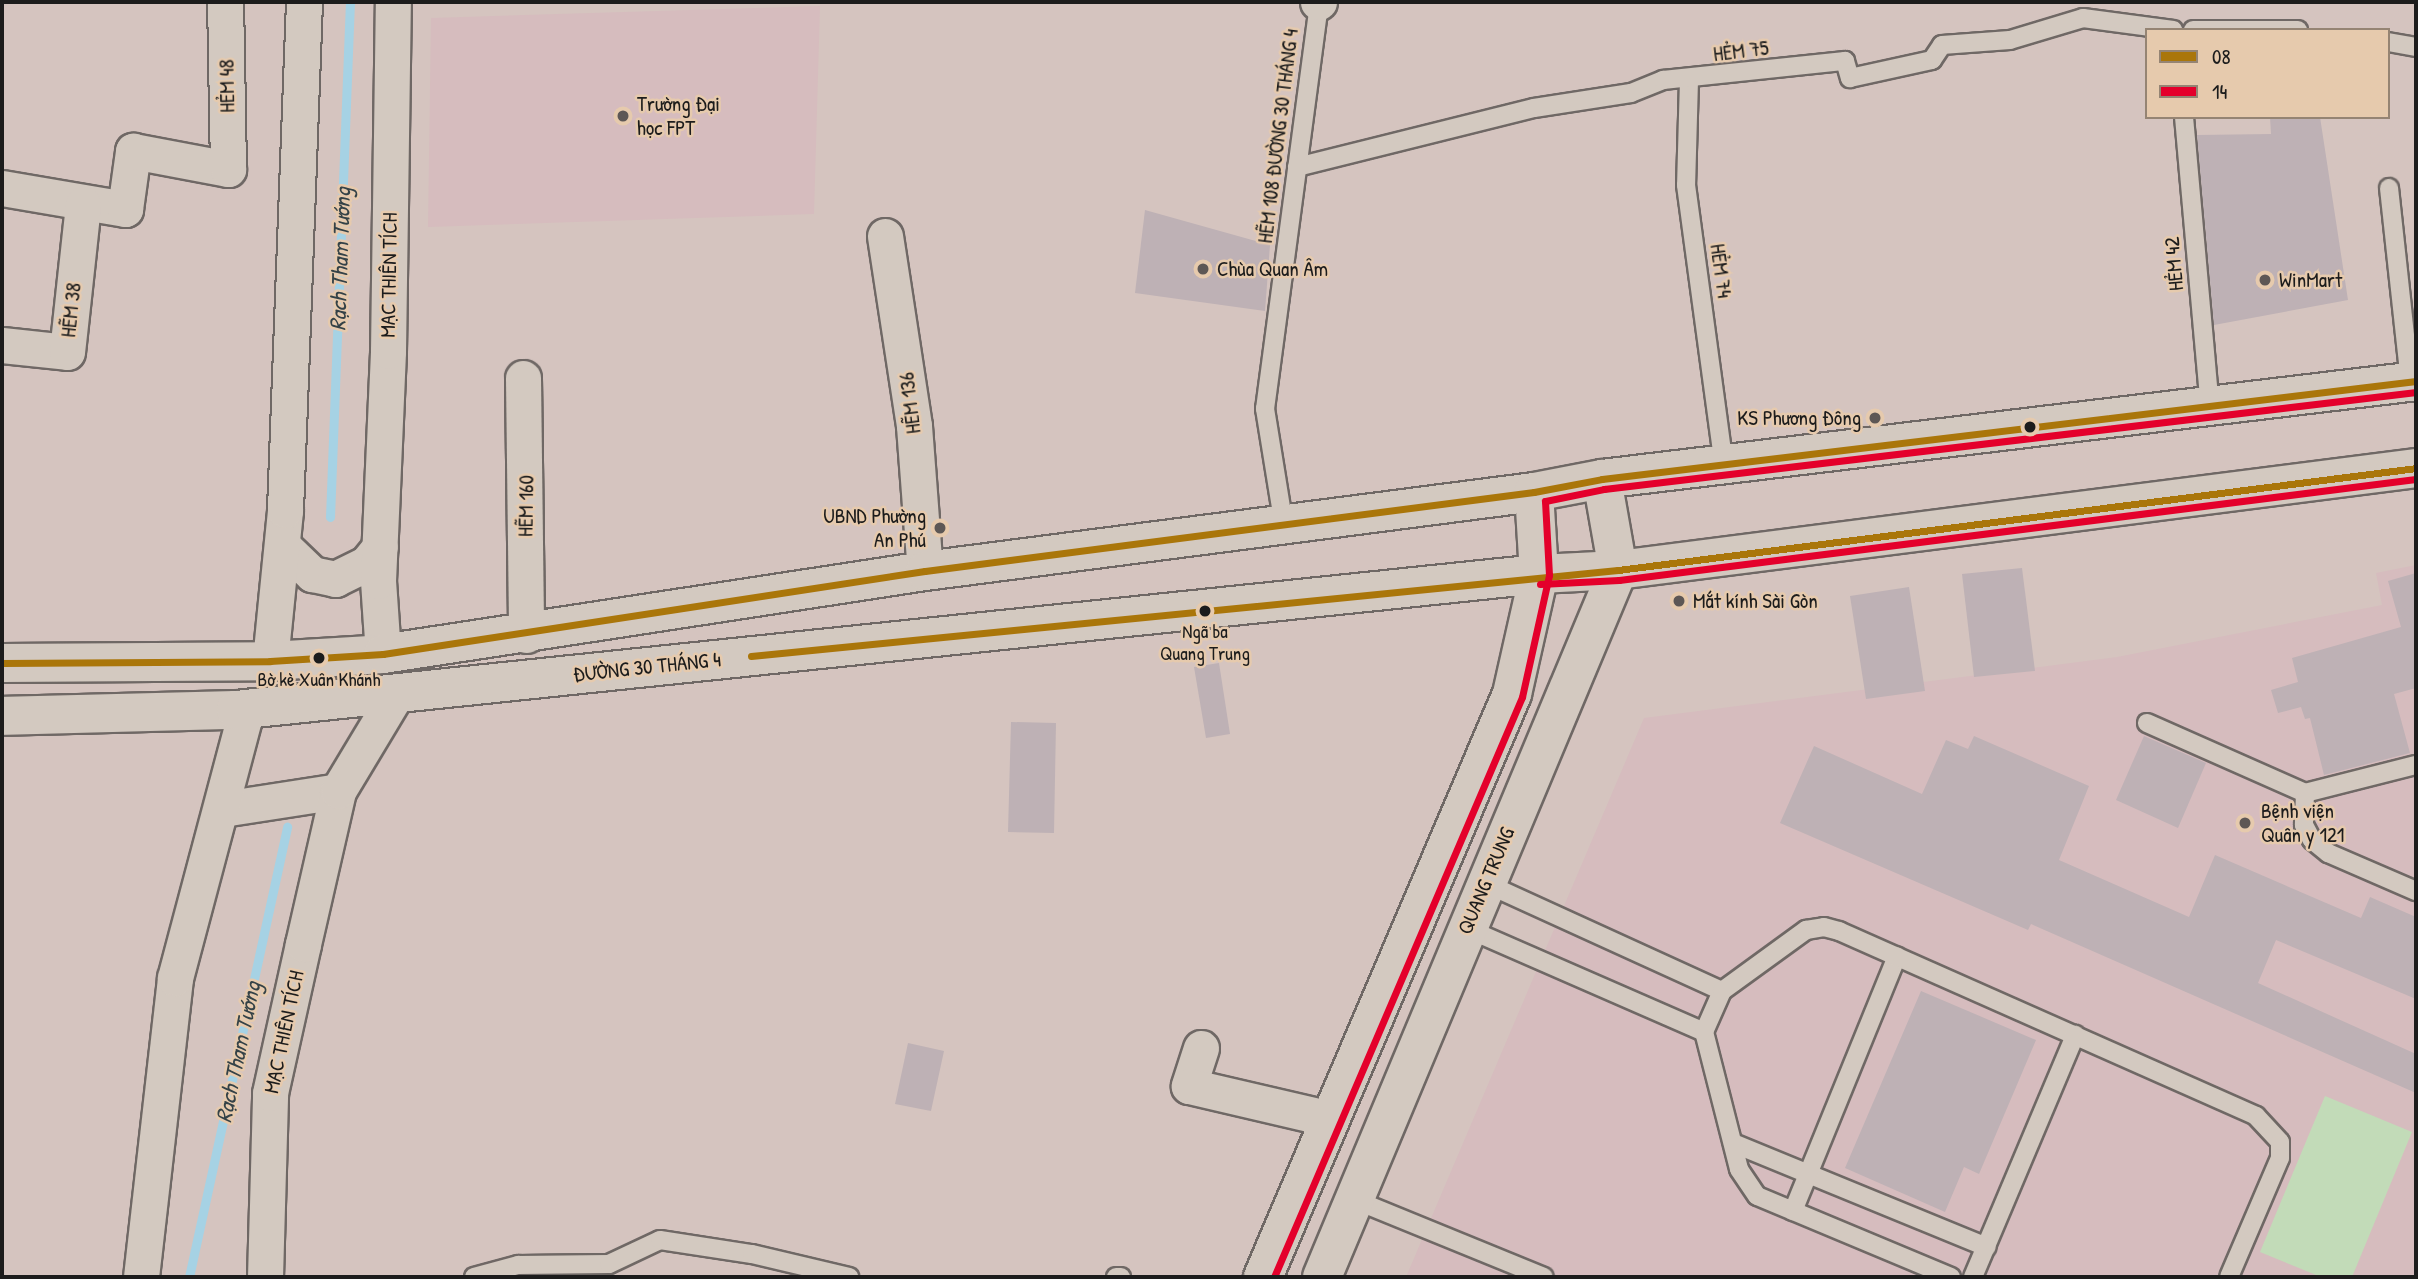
<!DOCTYPE html>
<meta charset="utf-8">
<style>
body{margin:0}
#map{position:relative;width:2418px;height:1279px;overflow:hidden;background:#d5c4bf;font-family:"Patrick Hand",sans-serif}
div>[style]{position:absolute}
.built>*{inset:0;background:#d6bcbe}
.green>*{inset:0;background:#c2dbb8}
.stream>*{height:9px;margin:-4.5px;padding:0 4.5px;transform-origin:4.5px;border-radius:4.5px;background:#a6d2e4}
.building>*{inset:0;background:#beb1b5}
.roads{filter:drop-shadow(2px 0 #6f6865) drop-shadow(-2px 0 #6f6865) drop-shadow(0 2px #6f6865) drop-shadow(0 -2px #6f6865)}
.lane>*{height:18px;margin:-9px;padding:0 9px;transform-origin:9px;border-radius:9px;background:#d3c9c0}
.street>*{height:35px;margin:-17.5px;padding:0 17.5px;transform-origin:17.5px;border-radius:17.5px;background:#d3c9c0}
.primary>*{height:38px;margin:-19px;padding:0 19px;transform-origin:19px;border-radius:19px;background:#d3c9c0}
.bus-1>*{height:7px;margin:-3.5px;padding:0 3.5px;transform-origin:3.5px;border-radius:3.5px;background:#aa760a}
.bus-2>*{height:7px;margin:-3.5px;padding:0 3.5px;transform-origin:3.5px;border-radius:3.5px;background:#e4002b}
.dots>*{width:19px;height:19px;translate:-50% -50%;box-sizing:border-box;border:4px solid #e6caad;border-radius:50%}
span{translate:-50% -50%;white-space:nowrap;text-align:center;line-height:1.15;-webkit-text-stroke:5px #e6caad;paint-order:stroke}
.bus-label{font-size:19px;color:#1c1c1c}
.street-label{font-size:21px;color:#1c1c1c}
.poi-label{font-size:21px;color:#1c1c1c}
.left{translate:0 -50%;text-align:left}
.right{translate:-100% -50%;text-align:right}
.water-label{font-size:23px;color:#344247;font-style:italic}
.frame{position:absolute;inset:0;border:4px solid #1c1c1c;pointer-events:none}
.legend{position:absolute;left:2145px;top:28px;width:245px;height:91px;box-sizing:border-box;background:#e6caad;border:2px solid #958473;margin:0;padding:9px 12px;list-style:none;font-size:21px;color:#1c1c1c}
.legend li{display:flex;align-items:center;gap:14px;height:35px}
.legend b{width:35px;border:2px solid #958473}
</style>
<div id="map">
<div class="built">
<i style="clip-path:polygon(820px 6px,814px 214px,428px 227px,431px 18px)"></i>
<i style="clip-path:polygon(2416px 565px,2416px 1277px,1406px 1277px,1644px 718px,2117px 657px,2382px 605px,2376px 573px)"></i>
</div>
<div class="green">
<i style="clip-path:polygon(2325px 1096px,2412px 1132px,2352px 1277px,2321px 1277px,2260px 1252px)"></i>
</div>
<div class="stream">
<i style="left:330px;top:517px;width:515px;rotate:-87.78deg"></i>
<i style="left:189px;top:1277px;width:461px;rotate:-77.7deg"></i>
</div>
<div class="building">
<i style="clip-path:polygon(2270px 117px,2320px 117px,2348px 300px,2214px 325px,2197px 135px,2271px 134px)"></i>
<i style="clip-path:polygon(1145px 210px,1270px 245px,1265px 311px,1135px 293px)"></i>
<i style="clip-path:polygon(2022px 568px,2035px 671px,1974px 677px,1962px 574px)"></i>
<i style="clip-path:polygon(2416px 573px,2416px 688px,2394px 694px,2410px 753px,2324px 775px,2310px 718px,2305px 719px,2301px 707px,2278px 713px,2271px 690px,2298px 682px,2292px 658px,2401px 627px,2388px 581px)"></i>
<i style="clip-path:polygon(1909px 587px,1925px 691px,1866px 699px,1850px 596px)"></i>
<i style="clip-path:polygon(1219px 663px,1230px 734px,1206px 738px,1194px 667px)"></i>
<i style="clip-path:polygon(1011px 722px,1056px 723px,1054px 833px,1008px 832px)"></i>
<i style="clip-path:polygon(1974px 736px,2089px 786px,2059px 860px,2189px 917px,2215px 855px,2361px 918px,2370px 897px,2416px 917px,2416px 999px,2276px 940px,2258px 983px,2416px 1054px,2416px 1093px,2031px 924px,2028px 930px,1780px 823px,1814px 746px,1922px 794px,1946px 740px,1968px 749px)"></i>
<i style="clip-path:polygon(2144px 736px,2206px 763px,2178px 828px,2116px 800px)"></i>
<i style="clip-path:polygon(1921px 991px,2036px 1040px,1979px 1174px,1964px 1167px,1945px 1212px,1845px 1168px)"></i>
<i style="clip-path:polygon(908px 1043px,944px 1051px,931px 1111px,895px 1104px)"></i>
</div>
<div class="roads">
<div class="lane">
<i style="left:2193px;top:30px;width:105px"></i>
<i style="left:2388px;top:42px;width:28px;rotate:10deg"></i>
<i style="left:1689px;top:80px;width:105px;rotate:91.6deg"></i>
<i style="left:1686px;top:185px;width:284px;rotate:82.3deg"></i>
<i style="left:2184px;top:117px;width:291px;rotate:84.9deg"></i>
<i style="left:1297px;top:167px;width:244px;rotate:-14deg"></i>
<i style="left:1534px;top:108px;width:98px;rotate:-8.8deg"></i>
<i style="left:1631px;top:93px;width:35px;rotate:-22deg"></i>
<i style="left:1663px;top:80px;width:183px;rotate:-6deg"></i>
<i style="left:1845px;top:61px;width:18px;rotate:74deg"></i>
<i style="left:1850px;top:78px;width:84px;rotate:-12.4deg"></i>
<i style="left:1932px;top:60px;width:18px;rotate:-56deg"></i>
<i style="left:1942px;top:45px;width:68px;rotate:-4.2deg"></i>
<i style="left:2010px;top:40px;width:76px;rotate:-16.8deg"></i>
<i style="left:2083px;top:18px;width:91px;rotate:7.6deg"></i>
<i style="left:2389px;top:188px;width:195px;rotate:83.8deg"></i>
<i style="left:1284px;top:526px;width:119px;rotate:-99.2deg"></i>
<i style="left:1265px;top:409px;width:411px;rotate:-82.4deg"></i>
<i style="left:2147px;top:723px;width:173px;rotate:23.9deg"></i>
<i style="left:2305px;top:793px;width:114px;rotate:-14.2deg"></i>
<i style="left:2305px;top:793px;width:32px;rotate:92deg"></i>
<i style="left:2304px;top:825px;width:17px;rotate:62deg"></i>
<i style="left:2312px;top:840px;width:21px;rotate:39deg"></i>
<i style="left:2328px;top:853px;width:96px;rotate:23.4deg"></i>
<i style="left:1485px;top:883px;width:260px;rotate:24.5deg"></i>
<i style="left:1466px;top:928px;width:260px;rotate:23.6deg"></i>
<i style="left:1733px;top:1143px;width:274px;rotate:22.3deg"></i>
<i style="left:1353px;top:1199px;width:206px;rotate:22.2deg"></i>
<i style="left:1793px;top:1211px;width:275px;rotate:-67.8deg"></i>
<i style="left:474px;top:1277px;width:46px;rotate:-15.3deg"></i>
<i style="left:518px;top:1265px;width:91px;rotate:-0.6deg"></i>
<i style="left:609px;top:1264px;width:56px;rotate:-25.2deg"></i>
<i style="left:660px;top:1240px;width:93px;rotate:8.7deg"></i>
<i style="left:752px;top:1254px;width:100px;rotate:13.3deg"></i>
<i style="left:1116px;top:1277px;width:5px"></i>
<i style="left:1951px;top:1277px;width:210px;rotate:-157.3deg"></i>
<i style="left:1757px;top:1196px;width:32px;rotate:-124deg"></i>
<i style="left:1739px;top:1169px;width:141px;rotate:-104.3deg"></i>
<i style="left:1704px;top:1032px;width:45px;rotate:-66.3deg"></i>
<i style="left:1722px;top:991px;width:104px;rotate:-36deg"></i>
<i style="left:1806px;top:930px;width:18px;rotate:-9deg"></i>
<i style="left:1824px;top:927px;width:16px;rotate:15deg"></i>
<i style="left:1839px;top:931px;width:456px;rotate:23.9deg"></i>
<i style="left:2256px;top:1116px;width:35px;rotate:47deg"></i>
<i style="left:2280px;top:1142px;width:16px;rotate:90deg"></i>
<i style="left:2280px;top:1158px;width:129px;rotate:113.2deg"></i>
<i style="left:1973px;top:1277px;width:263px;rotate:-67.1deg"></i>
</div>
<div class="street">
<i style="left:1318px;top:2px;width:1px"></i>
<i style="left:2px;top:188px;width:125px;rotate:9.7deg"></i>
<i style="left:125px;top:209px;width:59px;rotate:-82.1deg"></i>
<i style="left:133px;top:151px;width:97px;rotate:10.7deg"></i>
<i style="left:228px;top:169px;width:167px;rotate:-91deg"></i>
<i style="left:885px;top:236px;width:192px;rotate:81.3deg"></i>
<i style="left:914px;top:426px;width:145px;rotate:85.7deg"></i>
<i style="left:2px;top:345px;width:65px;rotate:6.1deg"></i>
<i style="left:67px;top:352px;width:149px;rotate:-83.8deg"></i>
<i style="left:523px;top:378px;width:257px;rotate:89.3deg"></i>
<i style="left:282px;top:545px;width:42px;rotate:44deg"></i>
<i style="left:312px;top:574px;width:24px;rotate:12deg"></i>
<i style="left:335px;top:579px;width:34px;rotate:-26deg"></i>
<i style="left:366px;top:564px;width:22px;rotate:-51deg"></i>
<i style="left:383px;top:654px;width:73px;rotate:-93.9deg"></i>
<i style="left:378px;top:581px;width:230px;rotate:-87.5deg"></i>
<i style="left:388px;top:351px;width:349px;rotate:-89.2deg"></i>
<i style="left:270px;top:661px;width:152px;rotate:-84.3deg"></i>
<i style="left:285px;top:510px;width:508px;rotate:-87.86deg"></i>
<i style="left:222px;top:809px;width:117px;rotate:-8.8deg"></i>
<i style="left:1201px;top:1048px;width:40px;rotate:108deg"></i>
<i style="left:1189px;top:1086px;width:146px;rotate:13.1deg"></i>
<i style="left:141px;top:1277px;width:301px;rotate:-83.5deg"></i>
<i style="left:175px;top:978px;width:279px;rotate:-75.1deg"></i>
<i style="left:265px;top:1277px;width:184px;rotate:-88.4deg"></i>
<i style="left:270px;top:1093px;width:153px;rotate:-77.5deg"></i>
<i style="left:303px;top:944px;width:157px;rotate:-77.1deg"></i>
<i style="left:338px;top:791px;width:114px;rotate:-59deg"></i>
</div>
<div class="primary">
<i style="left:2px;top:663px;width:268px;rotate:-0.4deg"></i>
<i style="left:270px;top:661px;width:113px;rotate:-3.5deg"></i>
<i style="left:383px;top:654px;width:548px;rotate:-8.71deg"></i>
<i style="left:925px;top:571px;width:614px;rotate:-7.39deg"></i>
<i style="left:1534px;top:492px;width:69px;rotate:-10.8deg"></i>
<i style="left:1602px;top:479px;width:820px;rotate:-6.86deg"></i>
<i style="left:2px;top:716px;width:234px;rotate:-1.5deg"></i>
<i style="left:236px;top:710px;width:1310px;rotate:-5.96deg"></i>
<i style="left:1539px;top:574px;width:79px;rotate:-2.9deg"></i>
<i style="left:1618px;top:570px;width:804px;rotate:-7.28deg"></i>
<i style="left:1263px;top:1277px;width:634px;rotate:-66.87deg"></i>
<i style="left:1512px;top:694px;width:123px;rotate:-77.3deg"></i>
<i style="left:1539px;top:574px;width:82px;rotate:-93.5deg"></i>
<i style="left:1322px;top:1277px;width:766px;rotate:-67.28deg"></i>
<i style="left:1618px;top:570px;width:92px;rotate:-100deg"></i>
</div>
</div>
<div class="bus-1">
<i style="left:751px;top:656px;width:871px;rotate:-5.66deg"></i>
<i style="left:1618px;top:570px;width:804px;rotate:-7.28deg"></i>
<i style="left:2px;top:663px;width:268px;rotate:-0.4deg"></i>
<i style="left:270px;top:661px;width:113px;rotate:-3.5deg"></i>
<i style="left:383px;top:654px;width:548px;rotate:-8.71deg"></i>
<i style="left:925px;top:571px;width:614px;rotate:-7.39deg"></i>
<i style="left:1534px;top:492px;width:69px;rotate:-10.8deg"></i>
<i style="left:1602px;top:479px;width:820px;rotate:-6.86deg"></i>
</div>
<div class="bus-2">
<i style="left:1540px;top:584px;width:79px;rotate:-2.9deg"></i>
<i style="left:1619px;top:580px;width:803px;rotate:-7.22deg"></i>
<i style="left:1274px;top:1277px;width:631px;rotate:-66.85deg"></i>
<i style="left:1522px;top:697px;width:125px;rotate:-77.5deg"></i>
<i style="left:1549px;top:575px;width:74px;rotate:-93.1deg"></i>
<i style="left:1545px;top:501px;width:60px;rotate:-11.5deg"></i>
<i style="left:1604px;top:489px;width:818px;rotate:-6.81deg"></i>
</div>
<div class="dots">
<i style="left:623px;top:116px;background:#5d5755"></i>
<i style="left:1203px;top:269px;background:#5d5755"></i>
<i style="left:2265px;top:280px;background:#5d5755"></i>
<i style="left:1875px;top:418px;background:#5d5755"></i>
<i style="left:2030px;top:427px;background:#1c1c1c"></i>
<i style="left:940px;top:528px;background:#5d5755"></i>
<i style="left:1679px;top:601px;background:#5d5755"></i>
<i style="left:1205px;top:611px;background:#1c1c1c"></i>
<i style="left:319px;top:658px;background:#1c1c1c"></i>
<i style="left:2245px;top:823px;background:#5d5755"></i>
</div>
<div class="bus-label">
<span style="left:1205px;top:643px">Ngã ba<br>Quang Trung</span>
<span style="left:319px;top:680px">Bờ kè Xuân Khánh</span>
</div>
<div class="street-label">
<span style="left:1741px;top:51px;rotate:-7deg">HẺM 75</span>
<span style="left:227px;top:86px;rotate:-91deg">HẺM 48</span>
<span style="left:1278px;top:136px;rotate:-83deg">HẼM 108 ĐƯỜNG 30 THÁNG 4</span>
<span style="left:2174px;top:264px;rotate:-95deg">HẺM 42</span>
<span style="left:1721px;top:271px;rotate:82deg">HẺM 74</span>
<span style="left:389px;top:275px;rotate:-89deg">MẠC THIÊN TÍCH</span>
<span style="left:71px;top:310px;rotate:-84deg">HẼM 38</span>
<span style="left:910px;top:403px;rotate:-97deg">HẼM 136</span>
<span style="left:526px;top:506px;rotate:-89deg">HẼM 160</span>
<span style="left:647px;top:667px;rotate:-6deg">ĐƯỜNG 30 THÁNG 4</span>
<span style="left:1486px;top:881px;rotate:-67deg">QUANG TRUNG</span>
<span style="left:284px;top:1032px;rotate:-78deg">MẠC THIÊN TÍCH</span>
</div>
<div class="poi-label">
<span class="left" style="left:637px;top:116px">Trường Đại<br>học FPT</span>
<span class="left" style="left:1217px;top:269px">Chùa Quan Âm</span>
<span class="left" style="left:2279px;top:280px">WinMart</span>
<span class="right" style="left:1861px;top:418px">KS Phương Đông</span>
<span class="right" style="left:926px;top:528px">UBND Phường<br>An Phú</span>
<span class="left" style="left:1693px;top:601px">Mắt kính Sài Gòn</span>
<span class="left" style="left:2261px;top:823px">Bệnh viện<br>Quân y 121</span>
</div>
<div class="water-label">
<span style="left:340px;top:259px;rotate:-88deg">Rạch Tham Tướng</span>
<span style="left:238px;top:1052px;rotate:-78deg">Rạch Tham Tướng</span>
</div>
<div class="frame"></div>
<ul class="legend">
<li><b style="height:9px;background:#aa760a"></b>08</li>
<li><b style="height:9px;background:#e4002b"></b>14</li>
</ul>
</div>
